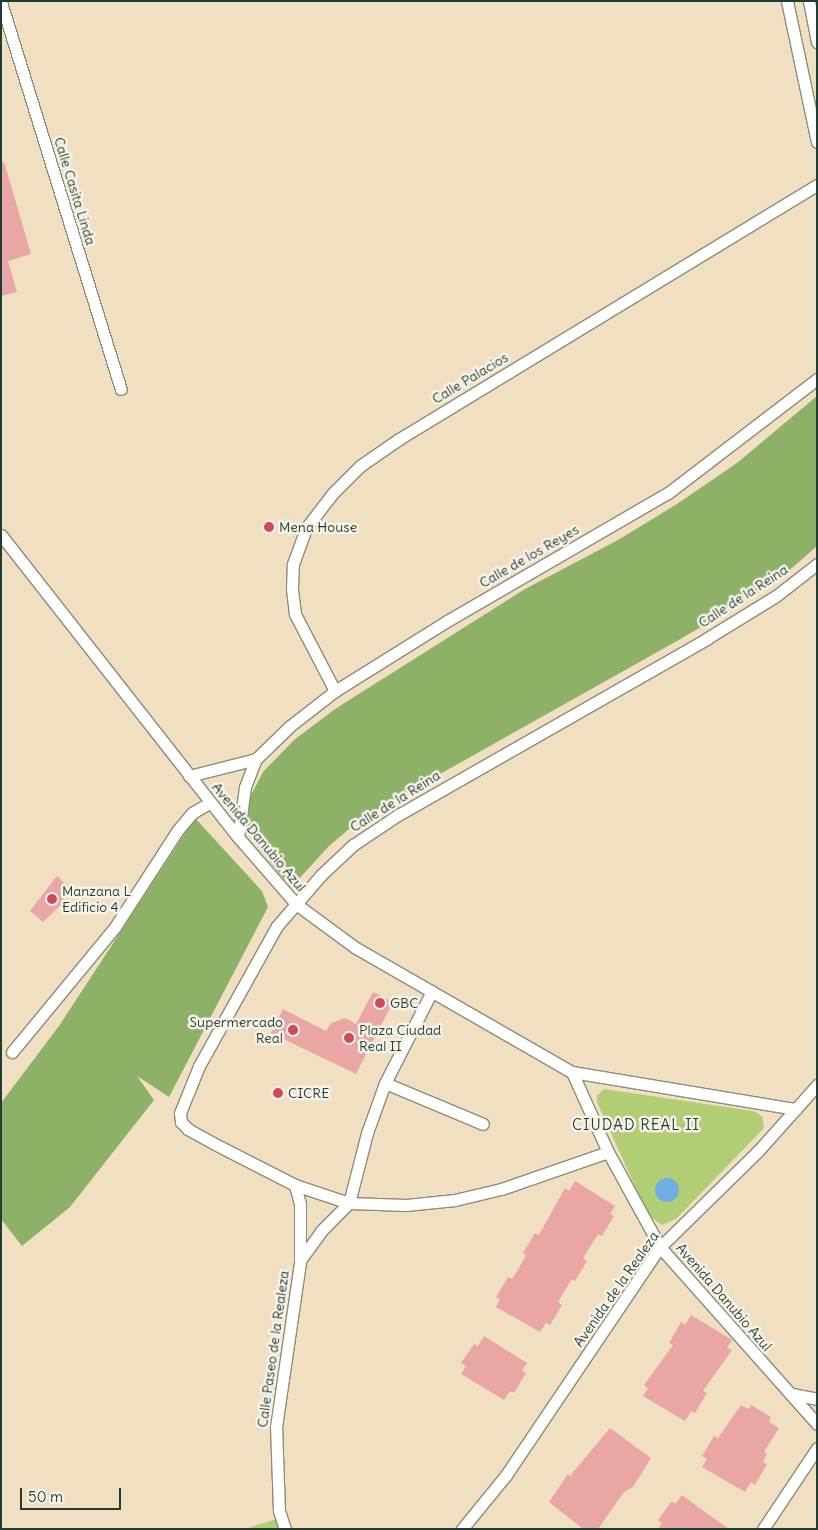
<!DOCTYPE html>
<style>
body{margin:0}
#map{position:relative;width:818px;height:1530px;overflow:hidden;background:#f1dfc1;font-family:Delius,sans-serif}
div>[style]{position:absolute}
.green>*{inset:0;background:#b2ce74}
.forest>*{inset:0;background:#8db166}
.water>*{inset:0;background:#6eaee2}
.round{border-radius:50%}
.building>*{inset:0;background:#eaa6a5}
.roads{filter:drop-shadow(1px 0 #888e7a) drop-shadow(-1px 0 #888e7a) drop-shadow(0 1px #888e7a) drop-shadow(0 -1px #888e7a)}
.street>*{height:11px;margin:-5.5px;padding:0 5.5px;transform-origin:5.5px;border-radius:5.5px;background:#fff}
.dots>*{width:14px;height:14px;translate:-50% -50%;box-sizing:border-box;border:2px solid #f7f3e8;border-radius:50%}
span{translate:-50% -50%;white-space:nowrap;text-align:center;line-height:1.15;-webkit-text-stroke:5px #f7f3e8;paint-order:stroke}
.street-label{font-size:14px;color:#1f3d34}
.poi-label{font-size:14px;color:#1f3d34}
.left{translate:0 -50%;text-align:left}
.right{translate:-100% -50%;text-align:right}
.neighbourhood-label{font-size:15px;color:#1f3d34;letter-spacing:1px}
.frame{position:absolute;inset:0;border:2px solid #1f3d34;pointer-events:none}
.scale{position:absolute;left:20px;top:1488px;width:101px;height:22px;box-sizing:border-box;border:2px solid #1f3d34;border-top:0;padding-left:6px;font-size:15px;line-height:18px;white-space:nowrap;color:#1f3d34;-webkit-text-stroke:4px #f7f3e8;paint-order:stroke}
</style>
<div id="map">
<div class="green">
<i style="clip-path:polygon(604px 1089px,753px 1111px,762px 1116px,764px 1128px,676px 1219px,662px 1225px,648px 1215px,597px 1102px,597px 1096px)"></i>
<i style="clip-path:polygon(279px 1518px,282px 1529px,245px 1529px)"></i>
</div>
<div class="forest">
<i style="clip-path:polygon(817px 396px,817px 546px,792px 568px,757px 594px,677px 641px,383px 806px,355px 824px,329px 846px,297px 881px,292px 883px,284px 879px,254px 842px,245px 818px,248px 801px,263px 772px,294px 740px,335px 709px,525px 589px,618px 540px,677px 504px,737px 463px)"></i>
<i style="clip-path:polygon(195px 818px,262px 891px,268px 907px,169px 1097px,137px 1076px,154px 1100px,70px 1207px,22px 1246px,1px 1219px,1px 1103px,59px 1026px)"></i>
</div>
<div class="water">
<i class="round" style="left:655px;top:1178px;width:24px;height:24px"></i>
</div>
<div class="building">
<i style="clip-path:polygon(4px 162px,31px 254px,8px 261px,17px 292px,1px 296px,1px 163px)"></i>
<i style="clip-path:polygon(57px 876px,70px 888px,62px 897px,66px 900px,43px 922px,30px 911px)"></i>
<i style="clip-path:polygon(373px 992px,393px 1002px,356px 1074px,271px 1033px,283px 1009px,326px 1031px,331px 1023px,345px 1018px,356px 1024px)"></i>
<i style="clip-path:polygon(575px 1181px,615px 1206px,610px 1214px,614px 1216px,602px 1236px,598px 1234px,583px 1258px,587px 1261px,575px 1281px,572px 1279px,558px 1302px,562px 1305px,550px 1325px,546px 1323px,540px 1332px,496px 1307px,500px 1299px,496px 1297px,508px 1277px,512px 1279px,519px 1268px,526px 1255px,523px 1253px,535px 1233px,539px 1235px,565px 1188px,569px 1191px)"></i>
<i style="clip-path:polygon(691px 1315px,732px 1340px,727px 1348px,732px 1350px,703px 1391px,707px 1393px,695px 1413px,691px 1411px,685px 1421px,643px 1396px,648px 1388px,644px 1385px,673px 1345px,669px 1343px,681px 1322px,685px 1325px)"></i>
<i style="clip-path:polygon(484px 1336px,527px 1363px,522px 1371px,526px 1373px,514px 1393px,510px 1391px,504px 1400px,461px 1374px,466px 1366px,461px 1363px,474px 1344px,478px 1346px)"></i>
<i style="clip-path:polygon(741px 1405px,749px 1409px,751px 1405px,771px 1417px,769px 1422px,779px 1428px,764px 1452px,767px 1454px,763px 1462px,767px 1464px,755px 1485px,751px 1482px,745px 1492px,702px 1467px,707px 1459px,702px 1456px,714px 1436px,718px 1438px)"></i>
<i style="clip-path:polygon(610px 1428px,651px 1458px,633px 1487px,624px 1492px,598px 1529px,583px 1529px,549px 1502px,568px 1474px,570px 1476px)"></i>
<i style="clip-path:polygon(682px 1495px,698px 1507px,729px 1529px,658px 1529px,662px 1523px,658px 1520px,672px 1501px,675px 1504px)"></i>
</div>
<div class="roads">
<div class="street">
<i style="left:787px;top:1px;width:144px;rotate:78deg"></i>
<i style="left:809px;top:1px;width:42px;rotate:79deg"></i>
<i style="left:1px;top:2px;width:405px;rotate:72.8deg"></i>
<i style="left:1px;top:535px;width:384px;rotate:51.9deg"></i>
<i style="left:238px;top:837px;width:89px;rotate:49.1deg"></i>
<i style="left:296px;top:904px;width:74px;rotate:36.3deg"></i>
<i style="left:356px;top:948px;width:249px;rotate:29.9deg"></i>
<i style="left:572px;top:1072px;width:227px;rotate:9.4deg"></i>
<i style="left:335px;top:691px;width:87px;rotate:-117.5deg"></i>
<i style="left:295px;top:614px;width:25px;rotate:-97deg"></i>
<i style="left:292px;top:589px;width:25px;rotate:-88deg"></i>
<i style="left:293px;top:564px;width:38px;rotate:-70deg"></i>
<i style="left:306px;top:528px;width:44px;rotate:-52.4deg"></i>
<i style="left:333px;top:493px;width:38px;rotate:-45deg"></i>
<i style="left:360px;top:466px;width:47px;rotate:-34.7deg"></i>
<i style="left:399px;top:439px;width:489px;rotate:-31.3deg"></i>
<i style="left:189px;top:776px;width:69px;rotate:-14.2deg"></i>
<i style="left:238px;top:837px;width:50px;rotate:-82deg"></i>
<i style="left:245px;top:787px;width:30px;rotate:-69deg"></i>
<i style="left:256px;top:759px;width:47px;rotate:-44.1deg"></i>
<i style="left:290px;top:726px;width:57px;rotate:-37.9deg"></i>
<i style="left:335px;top:691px;width:132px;rotate:-32deg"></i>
<i style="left:447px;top:621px;width:255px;rotate:-30.1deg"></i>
<i style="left:668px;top:493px;width:188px;rotate:-37.4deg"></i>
<i style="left:12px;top:1052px;width:162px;rotate:-50.5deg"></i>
<i style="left:115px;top:927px;width:114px;rotate:-57.1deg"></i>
<i style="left:177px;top:831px;width:23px;rotate:-50deg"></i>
<i style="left:192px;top:813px;width:20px;rotate:-30deg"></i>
<i style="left:572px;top:1072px;width:88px;rotate:65.8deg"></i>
<i style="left:608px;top:1152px;width:108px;rotate:61.3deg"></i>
<i style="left:660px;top:1247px;width:237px;rotate:48.4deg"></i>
<i style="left:385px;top:1083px;width:106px;rotate:22.7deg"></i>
<i style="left:608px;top:1152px;width:113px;rotate:160.9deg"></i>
<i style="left:501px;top:1189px;width:47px;rotate:166.6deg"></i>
<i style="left:455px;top:1200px;width:49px;rotate:174.2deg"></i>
<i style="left:406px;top:1205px;width:57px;rotate:-178deg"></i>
<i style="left:349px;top:1203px;width:57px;rotate:-161.6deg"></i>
<i style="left:295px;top:1185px;width:92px;rotate:-152.9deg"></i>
<i style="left:213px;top:1143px;width:29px;rotate:-151deg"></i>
<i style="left:188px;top:1129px;width:10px;rotate:-135deg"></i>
<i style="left:181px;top:1122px;width:9px;rotate:-96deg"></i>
<i style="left:180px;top:1113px;width:51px;rotate:-68deg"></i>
<i style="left:199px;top:1066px;width:160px;rotate:-60.9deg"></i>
<i style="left:277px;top:926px;width:67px;rotate:-49.2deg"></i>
<i style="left:321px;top:875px;width:44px;rotate:-43.2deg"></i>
<i style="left:353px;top:845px;width:54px;rotate:-33.7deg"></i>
<i style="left:398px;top:815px;width:355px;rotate:-29.7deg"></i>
<i style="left:706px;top:639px;width:82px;rotate:-31.6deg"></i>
<i style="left:776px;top:596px;width:52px;rotate:-38deg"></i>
<i style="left:301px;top:1259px;width:34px;rotate:-54deg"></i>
<i style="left:321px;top:1231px;width:40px;rotate:-45deg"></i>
<i style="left:349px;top:1203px;width:72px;rotate:-75.6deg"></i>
<i style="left:367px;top:1133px;width:53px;rotate:-70.2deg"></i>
<i style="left:385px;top:1083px;width:103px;rotate:-62.9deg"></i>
<i style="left:792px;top:1394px;width:25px;rotate:11deg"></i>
<i style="left:285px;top:1529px;width:19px;rotate:-108deg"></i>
<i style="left:279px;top:1511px;width:84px;rotate:-92deg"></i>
<i style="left:276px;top:1427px;width:167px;rotate:-81.7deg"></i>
<i style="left:300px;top:1262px;width:58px;rotate:-90deg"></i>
<i style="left:300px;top:1204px;width:20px;rotate:-105deg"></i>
<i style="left:462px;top:1529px;width:70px;rotate:-50.8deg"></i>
<i style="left:506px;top:1475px;width:275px;rotate:-56deg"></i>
<i style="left:660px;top:1247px;width:137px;rotate:-44.4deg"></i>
<i style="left:758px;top:1151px;width:89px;rotate:-48.2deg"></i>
<i style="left:763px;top:1529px;width:97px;rotate:-56.3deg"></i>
</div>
</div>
<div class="dots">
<i style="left:269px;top:527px;background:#d1495b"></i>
<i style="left:52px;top:899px;background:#d1495b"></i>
<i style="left:380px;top:1003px;background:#d1495b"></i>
<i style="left:293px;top:1030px;background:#d1495b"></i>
<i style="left:349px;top:1038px;background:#d1495b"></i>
<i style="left:278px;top:1093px;background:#d1495b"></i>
</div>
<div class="street-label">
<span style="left:75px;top:191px;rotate:73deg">Calle Casita Linda</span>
<span style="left:470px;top:378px;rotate:-31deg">Calle Palacios</span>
<span style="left:529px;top:556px;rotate:-30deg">Calle de los Reyes</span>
<span style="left:743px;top:596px;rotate:-33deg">Calle de la Reina</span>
<span style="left:395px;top:801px;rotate:-32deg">Calle de la Reina</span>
<span style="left:259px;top:837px;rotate:50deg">Avenida Danubio Azul</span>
<span style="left:616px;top:1289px;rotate:-55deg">Avenida de la Realeza</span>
<span style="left:724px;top:1297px;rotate:49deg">Avenida Danubio Azul</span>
<span style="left:273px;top:1349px;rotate:-82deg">Calle Paseo de la Realeza</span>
</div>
<div class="poi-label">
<span class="left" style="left:279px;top:527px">Mena House</span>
<span class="left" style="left:62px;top:899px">Manzana L<br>Edificio 4</span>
<span class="left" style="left:390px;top:1003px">GBC</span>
<span class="right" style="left:283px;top:1030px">Supermercado<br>Real</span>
<span class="left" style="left:359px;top:1038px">Plaza Ciudad<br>Real II</span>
<span class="left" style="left:288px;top:1093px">CICRE</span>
</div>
<div class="neighbourhood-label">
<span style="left:636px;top:1125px">CIUDAD REAL II</span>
</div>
<div class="frame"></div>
<div class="scale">50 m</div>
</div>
